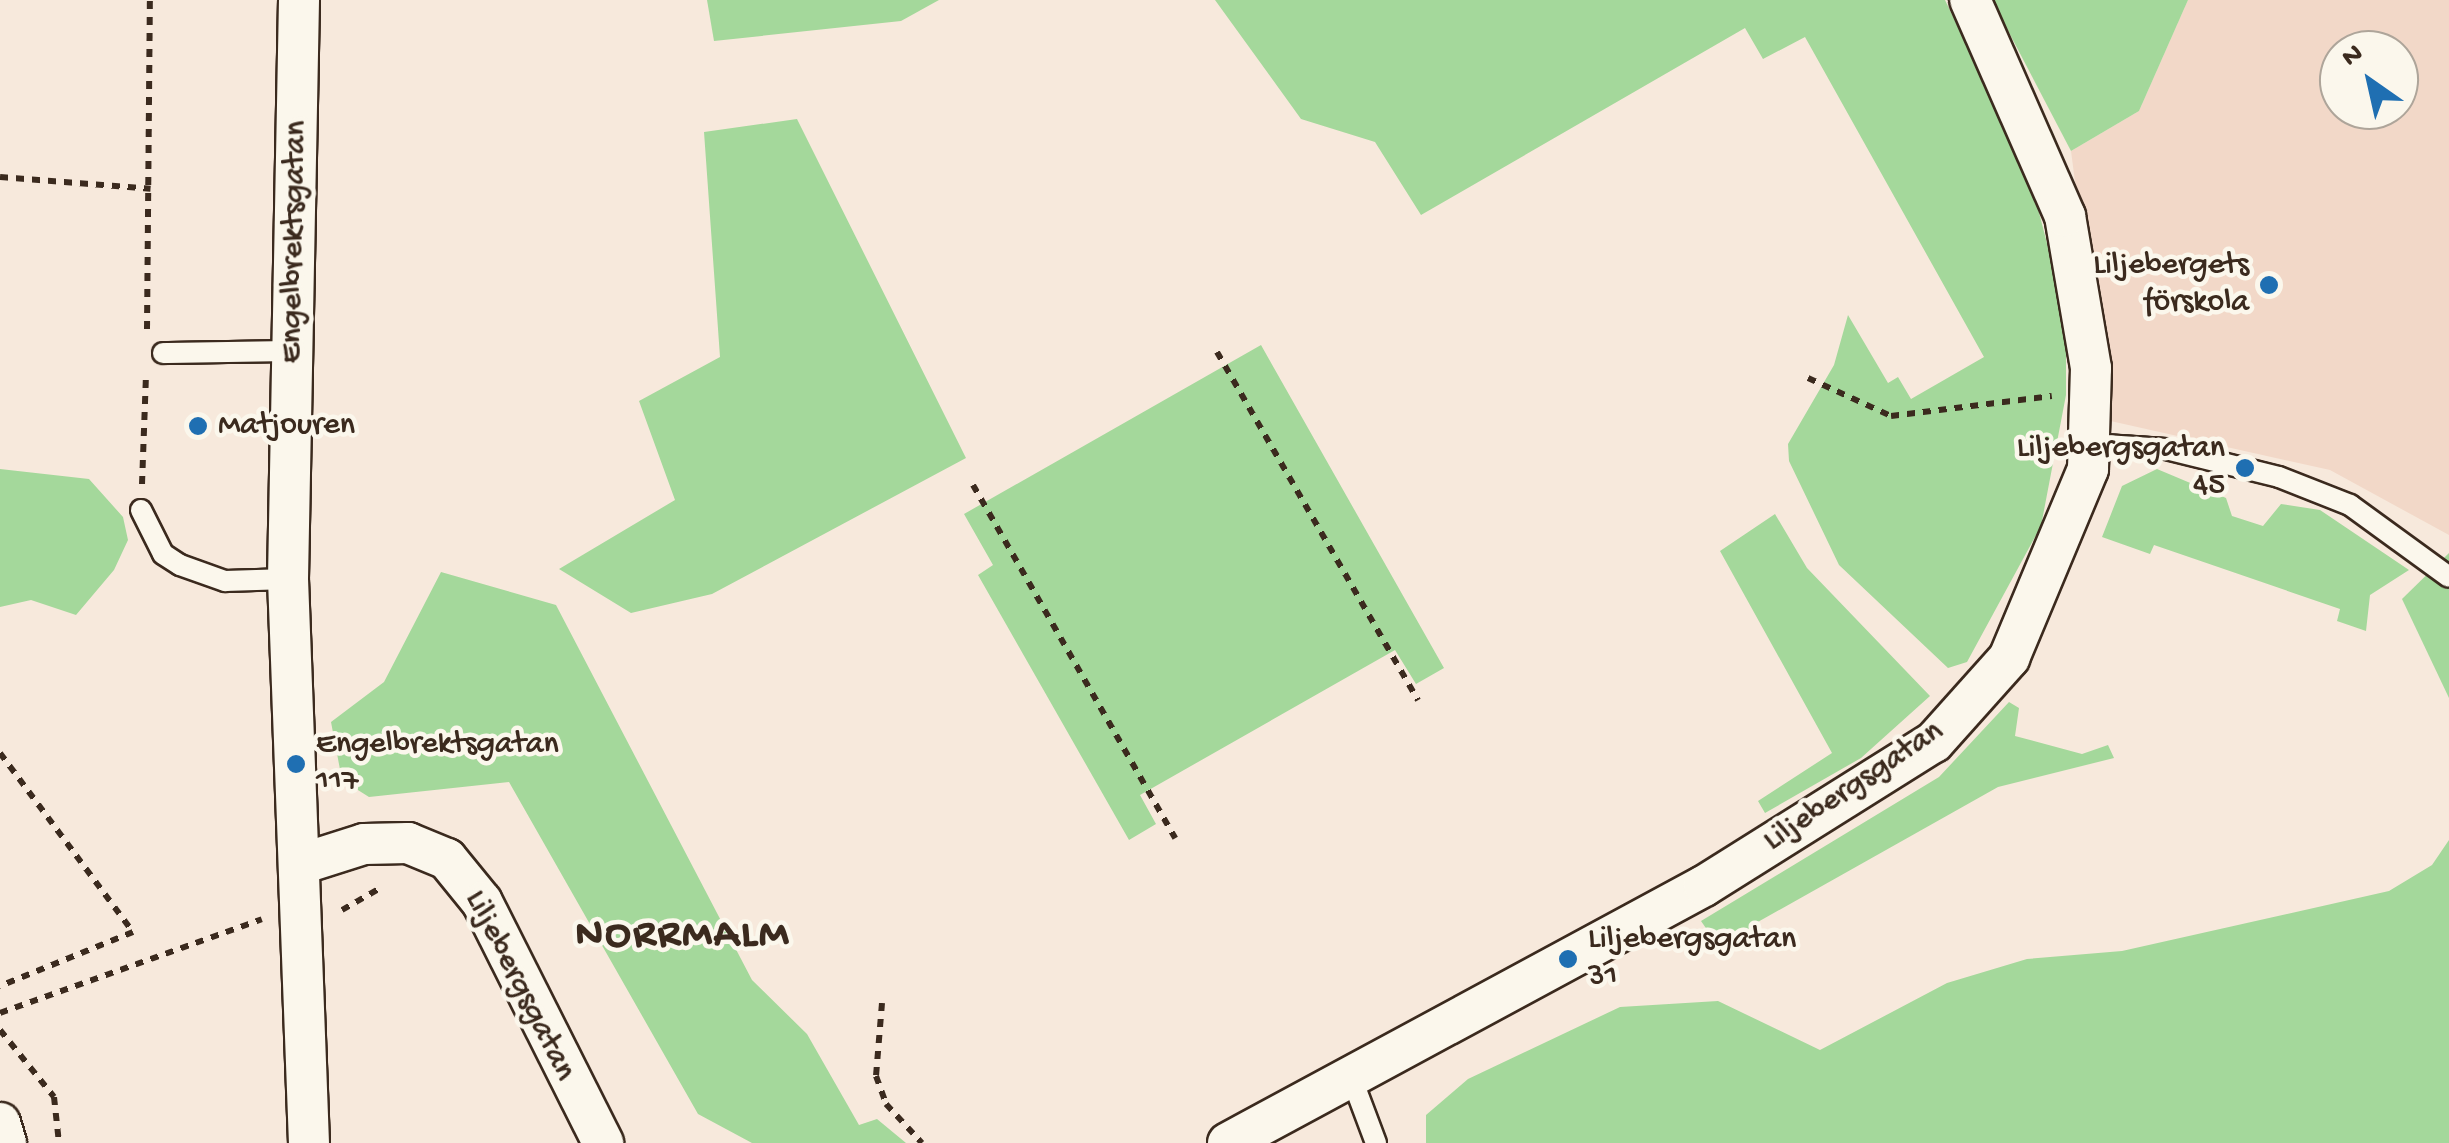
<!DOCTYPE html>
<meta charset="utf-8">
<style>
body{margin:0}
#map{position:relative;width:2449px;height:1143px;overflow:hidden;background:#f7e9dc;font-family:"Gochi Hand",sans-serif}
div>[style]{position:absolute}
.built>*{inset:0;background:#f2d8c8}
.green>*{inset:0;background:#a4d89b}
.path>*{height:6px;margin-top:-3px;transform-origin:0;background:repeating-linear-gradient(90deg,#3b2a1e 0 8px,transparent 0 16px)}
.roads{filter:drop-shadow(2px 0 #3b2a1e) drop-shadow(-2px 0 #3b2a1e) drop-shadow(0 2px #3b2a1e) drop-shadow(0 -2px #3b2a1e)}
.lane>*{height:20px;margin:-10px;padding:0 10px;transform-origin:10px;border-radius:10px;background:#fbf7ec}
.street>*{height:40px;margin:-20px;padding:0 20px;transform-origin:20px;border-radius:20px;background:#fbf7ec}
.dots>*{width:28px;height:28px;translate:-50% -50%;box-sizing:border-box;border:5px solid #fbf7ec;border-radius:50%}
span{translate:-50% -50%;white-space:nowrap;text-align:center;line-height:1.15;-webkit-text-stroke:9px #fbf7ec;paint-order:stroke}
.street-label{font-size:32px;color:#3b2a1e}
.poi-label{font-size:32px;color:#3b2a1e}
.right{translate:-100% -50%;text-align:right}
.left{translate:0 -50%;text-align:left}
.district-label{font-size:42px;color:#3b2a1e;font-weight:700;letter-spacing:2.5px}
.north{position:absolute;left:2319px;top:30px;width:100px;height:100px;box-sizing:border-box;background:#fbf7ec;border:2px solid #aea59a;border-radius:50%;rotate:326deg;font-size:28px;font-weight:700;line-height:40px;text-align:center;color:#3b2a1e}
.north::after{content:'';display:block;margin:auto;width:35px;height:45px;background:#1f6fb2;clip-path:polygon(50% 0,100% 100%,50% 72%,0 100%)}
</style>
<div id="map">
<div class="built">
<i style="clip-path:polygon(evenodd,2188px 0,2449px 0,2449px 535px,2330px 470px,2106px 420px,2071px 151px,2139px 111px,2188px 0,2339px 50px,2399px 50px,2399px 110px,2339px 110px,2339px 50px)"></i>
</div>
<div class="green">
<i style="clip-path:polygon(707px 0,939px 0,901px 21px,714px 41px)"></i>
<i style="clip-path:polygon(1215px 0,1945px 0,2030px 178px,2066px 316px,2066px 395px,2041px 526px,1967px 662px,1948px 668px,1839px 565px,1789px 461px,1788px 444px,1834px 365px,1848px 315px,1888px 383px,1898px 377px,1911px 399px,1984px 357px,1805px 37px,1763px 59px,1745px 28px,1421px 215px,1375px 142px,1301px 119px)"></i>
<i style="clip-path:polygon(1992px 0,2188px 0,2139px 111px,2071px 151px)"></i>
<i style="clip-path:polygon(797px 119px,966px 458px,712px 594px,631px 613px,559px 569px,675px 500px,639px 401px,720px 357px,704px 132px)"></i>
<i style="clip-path:polygon(1261px 345px,1444px 668px,1416px 684px,1395px 650px,1140px 795px,1156px 824px,1129px 840px,978px 575px,993px 565px,964px 514px)"></i>
<i style="clip-path:polygon(0 469px,89px 479px,123px 517px,128px 540px,114px 570px,76px 615px,31px 600px,0 607px)"></i>
<i style="clip-path:polygon(2157px 469px,2226px 498px,2232px 516px,2263px 526px,2281px 504px,2320px 510px,2409px 570px,2370px 595px,2366px 631px,2337px 621px,2340px 609px,2154px 545px,2150px 554px,2102px 537px,2122px 486px)"></i>
<i style="clip-path:polygon(1775px 514px,1807px 568px,1930px 696px,1861px 758px,1765px 813px,1758px 801px,1832px 753px,1720px 551px)"></i>
<i style="clip-path:polygon(2449px 553px,2449px 698px,2402px 599px)"></i>
<i style="clip-path:polygon(441px 572px,556px 605px,752px 980px,807px 1034px,859px 1125px,877px 1119px,906px 1143px,752px 1143px,698px 1114px,509px 782px,369px 797px,342px 780px,331px 722px,384px 682px)"></i>
<i style="clip-path:polygon(2009px 702px,2019px 708px,2015px 736px,2082px 754px,2108px 745px,2114px 758px,1998px 787px,1756px 923px,1765px 946px,1712px 937px,1701px 921px,1939px 777px)"></i>
<i style="clip-path:polygon(2449px 840px,2449px 1143px,1426px 1143px,1426px 1115px,1468px 1079px,1620px 1007px,1718px 1001px,1820px 1050px,1947px 983px,2027px 959px,2122px 951px,2389px 891px,2432px 865px)"></i>
</div>
<div class="path">
<i style="left:0;top:177px;width:151px;rotate:4.5deg"></i>
<i style="left:147px;top:329px;width:329px;rotate:-89.5deg"></i>
<i style="left:1217px;top:352px;width:402px;rotate:60deg"></i>
<i style="left:1808px;top:378px;width:91px;rotate:24.6deg"></i>
<i style="left:1891px;top:416px;width:162px;rotate:-7.1deg"></i>
<i style="left:142px;top:484px;width:107px;rotate:-87.9deg"></i>
<i style="left:973px;top:485px;width:407px;rotate:60.2deg"></i>
<i style="left:0;top:753px;width:223px;rotate:53.4deg"></i>
<i style="left:133px;top:932px;width:144px;rotate:157.9deg"></i>
<i style="left:342px;top:910px;width:46px;rotate:-29.9deg"></i>
<i style="left:882px;top:1003px;width:73px;rotate:94.7deg"></i>
<i style="left:876px;top:1076px;width:30px;rotate:70deg"></i>
<i style="left:886px;top:1104px;width:53px;rotate:47.3deg"></i>
<i style="left:0;top:1013px;width:278px;rotate:-19.7deg"></i>
<i style="left:0;top:1030px;width:86px;rotate:51.1deg"></i>
<i style="left:54px;top:1097px;width:46px;rotate:83.8deg"></i>
</div>
<div class="roads">
<div class="lane">
<i style="left:163px;top:353px;width:130px;rotate:-0.9deg"></i>
<i style="left:2090px;top:444px;width:76px;rotate:3.8deg"></i>
<i style="left:2166px;top:449px;width:116px;rotate:13.9deg"></i>
<i style="left:2279px;top:477px;width:76px;rotate:21.5deg"></i>
<i style="left:2350px;top:505px;width:122px;rotate:36deg"></i>
<i style="left:141px;top:510px;width:49px;rotate:63.4deg"></i>
<i style="left:163px;top:554px;width:20px;rotate:33deg"></i>
<i style="left:180px;top:565px;width:48px;rotate:19.6deg"></i>
<i style="left:225px;top:581px;width:63px;rotate:-1.8deg"></i>
<i style="left:1352px;top:1079px;width:68px;rotate:69.4deg"></i>
</div>
<div class="street">
<i style="left:299px;top:0;width:579px;rotate:91.09deg"></i>
<i style="left:288px;top:579px;width:564px;rotate:87.87deg"></i>
<i style="left:301px;top:864px;width:66px;rotate:-17.6deg"></i>
<i style="left:364px;top:844px;width:44px;rotate:-1.3deg"></i>
<i style="left:408px;top:843px;width:42px;rotate:22.3deg"></i>
<i style="left:447px;top:859px;width:55px;rotate:50.9deg"></i>
<i style="left:482px;top:902px;width:270px;rotate:63.3deg"></i>
<i style="left:0;top:1123px;width:21px;rotate:73deg"></i>
<i style="left:1228px;top:1143px;width:541px;rotate:-28.37deg"></i>
<i style="left:1704px;top:886px;width:271px;rotate:-32.1deg"></i>
<i style="left:1934px;top:742px;width:113px;rotate:-48.2deg"></i>
<i style="left:2009px;top:658px;width:205px;rotate:-67.3deg"></i>
<i style="left:2088px;top:469px;width:101px;rotate:-88.3deg"></i>
<i style="left:2091px;top:368px;width:154px;rotate:-99.7deg"></i>
<i style="left:2065px;top:216px;width:236px;rotate:-113.7deg"></i>
</div>
</div>
<div class="dots">
<i style="left:2269px;top:285px;background:#1f6fb2"></i>
<i style="left:198px;top:426px;background:#1f6fb2"></i>
<i style="left:2245px;top:468px;background:#1f6fb2"></i>
<i style="left:296px;top:764px;background:#1f6fb2"></i>
<i style="left:1568px;top:959px;background:#1f6fb2"></i>
</div>
<div class="street-label">
<span style="left:295px;top:242px;rotate:-89deg">Engelbrektsgatan</span>
<span style="left:1854px;top:787px;rotate:-34deg">Liljebergsgatan</span>
<span style="left:519px;top:986px;rotate:63deg">Liljebergsgatan</span>
</div>
<div class="poi-label">
<span class="right" style="left:2249px;top:285px">Liljebergets<br>förskola</span>
<span class="left" style="left:218px;top:426px">Matjouren</span>
<span class="right" style="left:2225px;top:468px">Liljebergsgatan<br>45</span>
<span class="left" style="left:316px;top:764px">Engelbrektsgatan<br>117</span>
<span class="left" style="left:1588px;top:959px">Liljebergsgatan<br>31</span>
</div>
<div class="district-label">
<span style="left:683px;top:937px">NORRMALM</span>
</div>
<div class="north">N</div>
</div>
